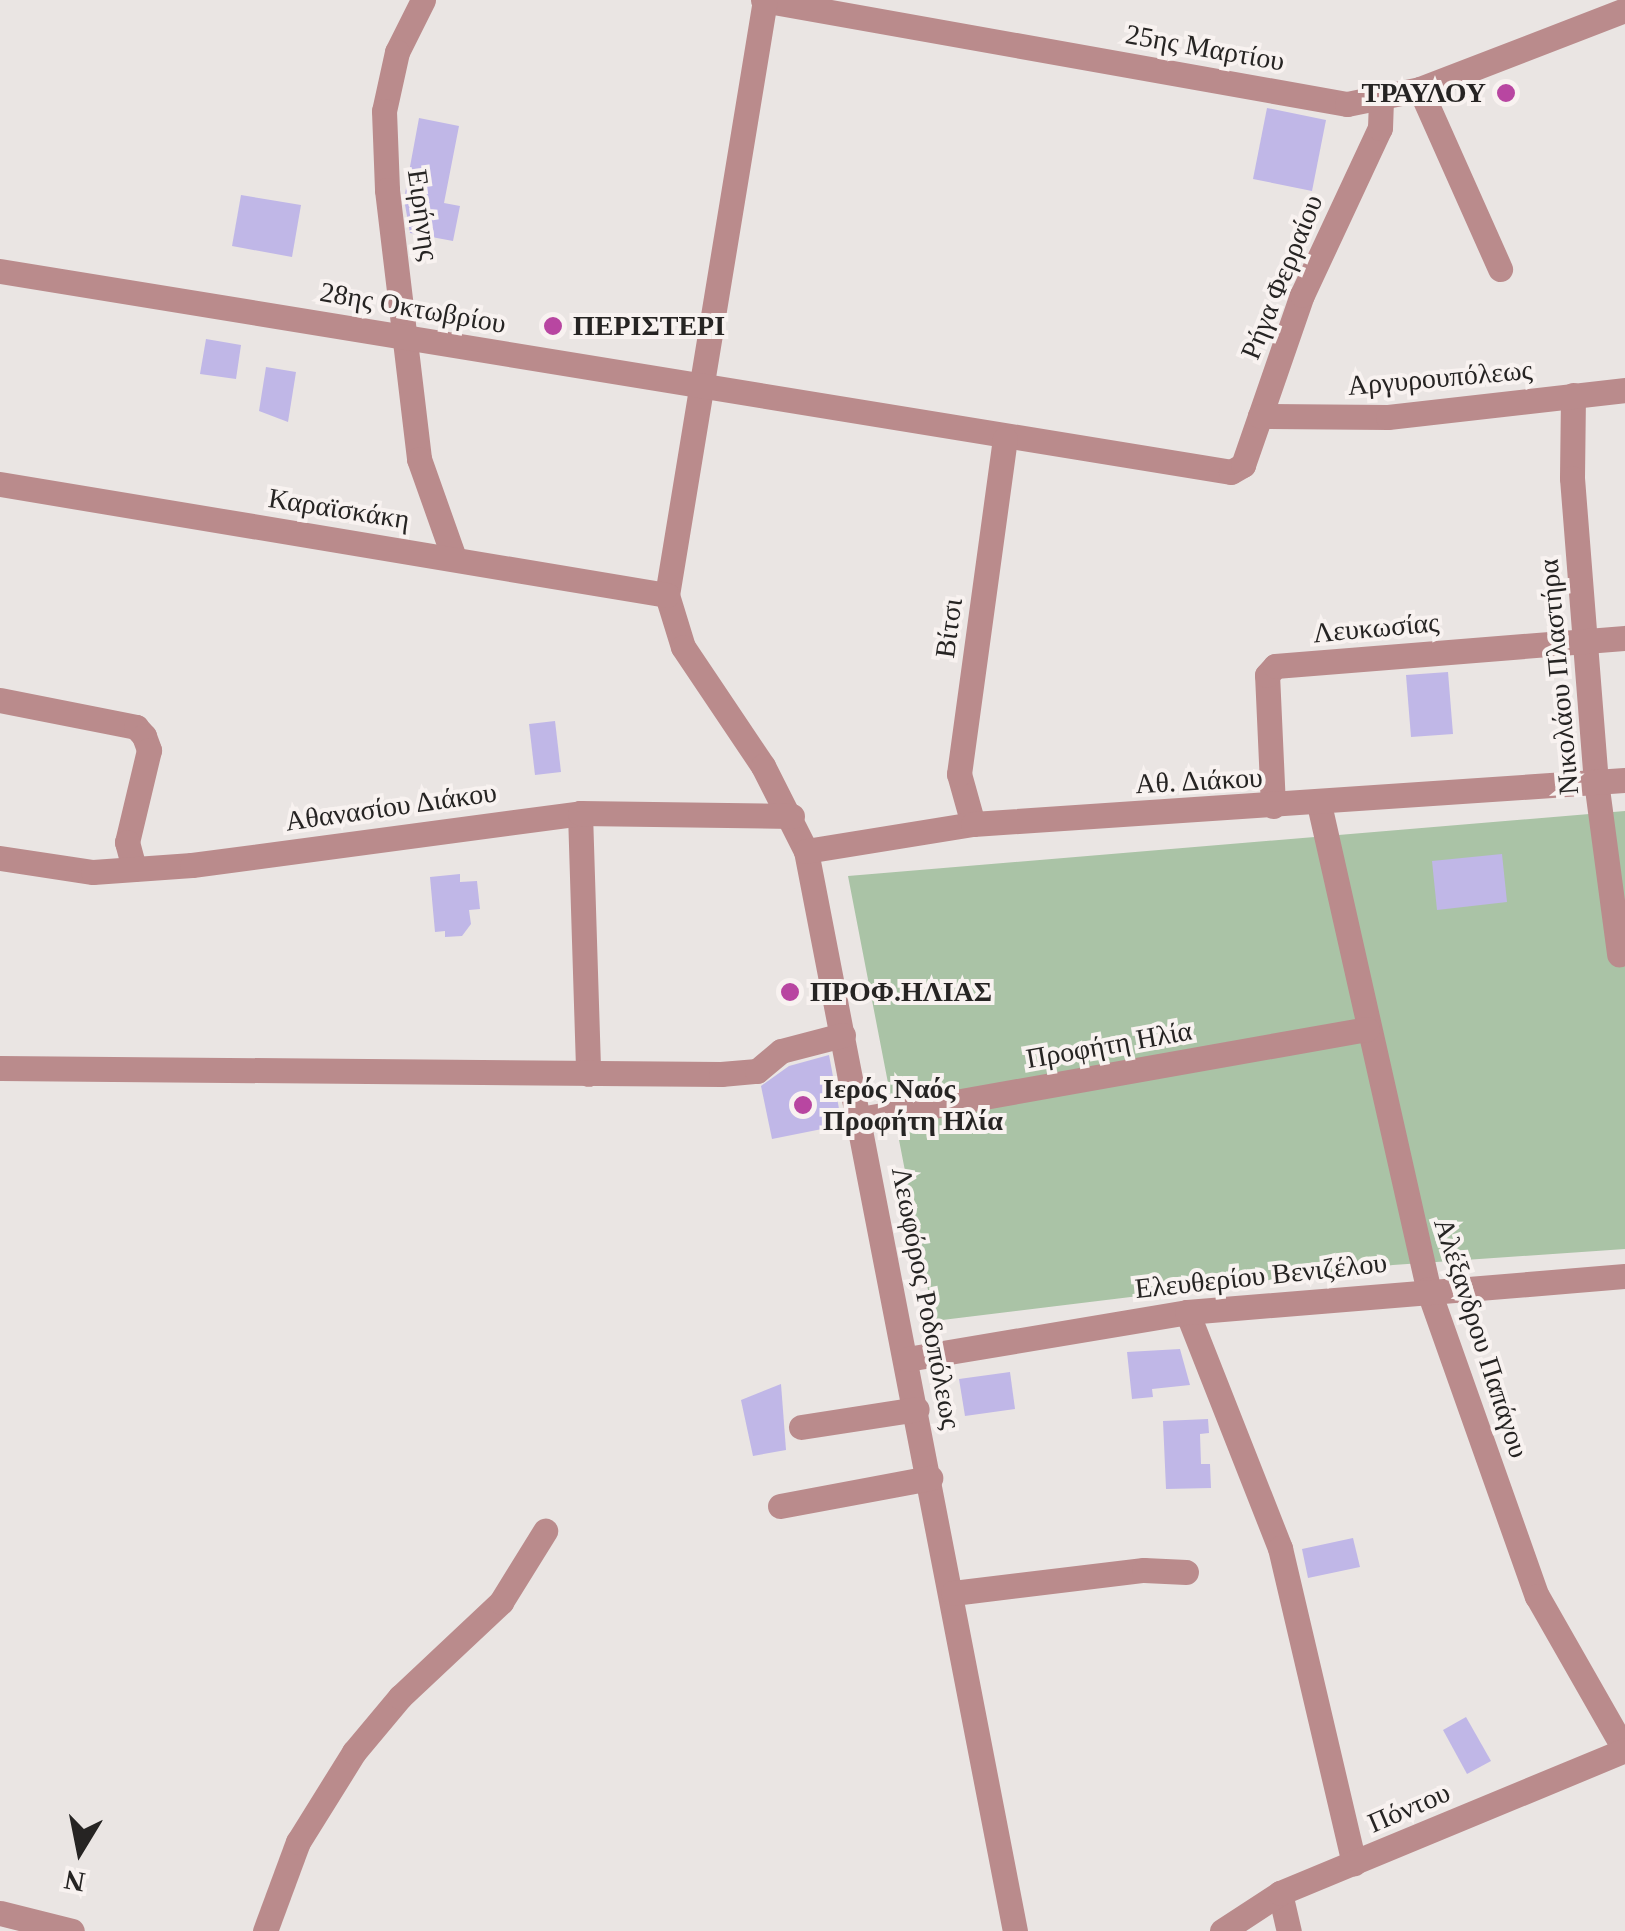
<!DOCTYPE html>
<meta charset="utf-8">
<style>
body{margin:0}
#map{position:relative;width:1625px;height:1931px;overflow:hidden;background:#eae5e3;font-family:Georgia,serif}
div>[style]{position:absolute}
.green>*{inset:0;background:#aac3a6}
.building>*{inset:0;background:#c0b7e7}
.minor>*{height:25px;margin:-12.5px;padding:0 12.5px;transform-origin:12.5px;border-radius:12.5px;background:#ba8b8c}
.dots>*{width:28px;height:28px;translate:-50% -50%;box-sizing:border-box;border:5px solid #f8f2f0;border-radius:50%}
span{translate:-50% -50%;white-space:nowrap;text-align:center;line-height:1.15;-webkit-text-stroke:8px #f8f2f0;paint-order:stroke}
.street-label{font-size:28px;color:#262423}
.poi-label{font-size:28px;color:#262423;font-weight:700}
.right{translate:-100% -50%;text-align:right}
.left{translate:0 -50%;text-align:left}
.north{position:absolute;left:30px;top:1801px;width:100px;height:100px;-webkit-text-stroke:8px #f8f2f0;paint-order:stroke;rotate:190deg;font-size:28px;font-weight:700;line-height:40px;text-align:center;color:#262423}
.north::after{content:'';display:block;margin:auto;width:35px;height:45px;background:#262423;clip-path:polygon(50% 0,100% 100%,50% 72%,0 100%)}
</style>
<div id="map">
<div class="green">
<i style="clip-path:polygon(1625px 811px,1625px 1249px,1393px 1265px,934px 1321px,848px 876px)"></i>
</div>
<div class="building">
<i style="clip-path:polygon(1267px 108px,1326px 120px,1312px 191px,1253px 179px)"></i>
<i style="clip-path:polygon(419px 118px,459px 126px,444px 203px,460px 206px,453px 241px,410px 233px,404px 199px)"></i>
<i style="clip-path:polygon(241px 195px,301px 205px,292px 257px,232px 246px)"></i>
<i style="clip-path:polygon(206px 339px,241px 345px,236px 379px,200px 374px)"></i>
<i style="clip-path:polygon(266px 367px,296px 372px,288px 422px,259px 411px)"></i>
<i style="clip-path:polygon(1448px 672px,1453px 734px,1411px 737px,1406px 675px)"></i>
<i style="clip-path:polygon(555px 721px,561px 772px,535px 775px,529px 724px)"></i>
<i style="clip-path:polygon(1502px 854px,1507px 902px,1437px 910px,1432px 861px)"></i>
<i style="clip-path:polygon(460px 874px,460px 882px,477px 881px,480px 909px,469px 910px,471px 924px,462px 936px,445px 937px,445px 931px,435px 932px,430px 877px)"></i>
<i style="clip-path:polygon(829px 1055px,842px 1125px,772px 1139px,761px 1086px,789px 1066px)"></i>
<i style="clip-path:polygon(1180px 1349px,1190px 1385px,1152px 1389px,1153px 1397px,1132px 1399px,1127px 1352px)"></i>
<i style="clip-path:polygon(1010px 1372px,1015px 1409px,965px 1416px,959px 1379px)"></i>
<i style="clip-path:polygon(781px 1384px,786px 1450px,753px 1456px,741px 1400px)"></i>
<i style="clip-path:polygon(1208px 1419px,1209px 1433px,1200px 1434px,1201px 1464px,1210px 1464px,1211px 1488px,1166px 1489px,1163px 1421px)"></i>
<i style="clip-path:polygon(1353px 1538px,1360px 1567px,1308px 1578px,1302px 1549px)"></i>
<i style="clip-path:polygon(1466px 1717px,1491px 1761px,1467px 1774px,1443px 1730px)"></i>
</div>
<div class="minor">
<i style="left:423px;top:0;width:58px;rotate:116.6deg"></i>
<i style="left:397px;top:52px;width:60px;rotate:102.4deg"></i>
<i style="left:384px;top:111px;width:79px;rotate:87.8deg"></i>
<i style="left:387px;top:190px;width:271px;rotate:83.2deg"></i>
<i style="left:419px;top:459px;width:105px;rotate:70.5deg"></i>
<i style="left:763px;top:0;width:593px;rotate:10.1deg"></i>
<i style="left:1347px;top:104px;width:75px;rotate:-11.6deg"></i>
<i style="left:1420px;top:89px;width:220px;rotate:-21.1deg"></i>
<i style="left:765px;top:0;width:603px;rotate:99.35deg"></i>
<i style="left:667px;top:595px;width:54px;rotate:72.9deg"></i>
<i style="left:683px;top:647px;width:143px;rotate:56.1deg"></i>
<i style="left:763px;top:766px;width:95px;rotate:63.2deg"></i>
<i style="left:806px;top:851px;width:1100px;rotate:79.05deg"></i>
<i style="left:1420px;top:89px;width:197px;rotate:66deg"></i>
<i style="left:0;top:271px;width:1247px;rotate:9.27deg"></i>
<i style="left:1231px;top:472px;width:14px;rotate:-30deg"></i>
<i style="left:1243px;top:465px;width:180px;rotate:-70.9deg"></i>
<i style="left:1302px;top:295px;width:184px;rotate:-65deg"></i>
<i style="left:1380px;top:128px;width:29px;rotate:-88deg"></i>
<i style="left:1573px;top:395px;width:83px;rotate:90.7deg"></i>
<i style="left:1572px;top:478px;width:304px;rotate:85.5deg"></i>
<i style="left:1596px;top:781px;width:175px;rotate:82.4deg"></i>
<i style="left:1260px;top:416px;width:128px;rotate:0.4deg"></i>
<i style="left:1388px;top:417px;width:239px;rotate:-6.5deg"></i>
<i style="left:0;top:484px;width:676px;rotate:9.45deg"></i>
<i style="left:0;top:700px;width:139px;rotate:11.2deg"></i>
<i style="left:136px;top:727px;width:12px;rotate:48deg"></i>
<i style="left:144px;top:736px;width:15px;rotate:70deg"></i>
<i style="left:149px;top:750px;width:95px;rotate:103.4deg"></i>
<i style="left:127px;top:842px;width:28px;rotate:75deg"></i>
<i style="left:1319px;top:804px;width:497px;rotate:77.3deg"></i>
<i style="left:1428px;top:1289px;width:326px;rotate:70.5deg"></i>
<i style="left:1537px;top:1596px;width:177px;rotate:60.3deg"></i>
<i style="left:1273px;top:806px;width:131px;rotate:-92.6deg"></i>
<i style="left:1267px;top:675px;width:12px;rotate:-48deg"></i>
<i style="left:1275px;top:666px;width:351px;rotate:-4.6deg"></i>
<i style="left:580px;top:813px;width:261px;rotate:88.2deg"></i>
<i style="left:973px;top:824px;width:52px;rotate:-105.6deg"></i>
<i style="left:959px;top:774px;width:338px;rotate:-82.2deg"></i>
<i style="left:806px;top:851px;width:169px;rotate:-9.2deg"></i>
<i style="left:973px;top:824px;width:653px;rotate:-3.86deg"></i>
<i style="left:0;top:858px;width:94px;rotate:8.6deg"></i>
<i style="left:93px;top:872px;width:99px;rotate:-4deg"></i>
<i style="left:192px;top:865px;width:391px;rotate:-7.6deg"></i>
<i style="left:580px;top:813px;width:212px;rotate:0.8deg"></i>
<i style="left:0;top:1068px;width:721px;rotate:0.48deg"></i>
<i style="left:721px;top:1074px;width:36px;rotate:-5deg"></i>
<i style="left:757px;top:1071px;width:31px;rotate:-40deg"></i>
<i style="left:781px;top:1051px;width:64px;rotate:-14.5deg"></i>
<i style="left:860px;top:1119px;width:515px;rotate:-10.07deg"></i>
<i style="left:1187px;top:1312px;width:254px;rotate:68.5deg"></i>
<i style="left:1280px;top:1548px;width:324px;rotate:76.8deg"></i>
<i style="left:907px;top:1359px;width:284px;rotate:-9.5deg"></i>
<i style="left:1187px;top:1312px;width:439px;rotate:-4.7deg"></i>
<i style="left:801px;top:1427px;width:117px;rotate:-8.8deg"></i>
<i style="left:780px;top:1506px;width:153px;rotate:-10.6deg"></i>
<i style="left:953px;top:1593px;width:192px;rotate:-6.9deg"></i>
<i style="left:1144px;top:1570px;width:42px;rotate:2.7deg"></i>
<i style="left:1280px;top:1893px;width:39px;rotate:77deg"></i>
<i style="left:0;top:1913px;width:74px;rotate:14deg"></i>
<i style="left:265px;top:1931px;width:95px;rotate:-69.7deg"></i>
<i style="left:298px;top:1842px;width:106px;rotate:-58.1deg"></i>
<i style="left:354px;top:1752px;width:72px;rotate:-50.1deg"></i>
<i style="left:400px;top:1697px;width:139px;rotate:-43.2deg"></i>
<i style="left:501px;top:1602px;width:84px;rotate:-58.2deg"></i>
<i style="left:1222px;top:1931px;width:69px;rotate:-33.2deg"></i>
<i style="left:1280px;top:1893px;width:373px;rotate:-22.5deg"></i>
</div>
<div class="dots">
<i style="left:1506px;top:93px;background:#b846a1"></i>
<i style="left:553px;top:326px;background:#b846a1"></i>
<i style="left:790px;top:992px;background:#b846a1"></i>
<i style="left:803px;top:1105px;background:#b846a1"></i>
</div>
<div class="street-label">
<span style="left:1205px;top:48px;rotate:10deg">25ης Μαρτίου</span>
<span style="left:423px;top:215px;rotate:82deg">Ειρήνης</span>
<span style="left:1282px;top:277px;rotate:-68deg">Ρήγα Φερραίου</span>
<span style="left:413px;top:308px;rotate:10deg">28ης Οκτωβρίου</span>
<span style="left:1440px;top:378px;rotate:-5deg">Αργυρουπόλεως</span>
<span style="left:339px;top:509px;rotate:9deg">Καραϊσκάκη</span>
<span style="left:949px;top:628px;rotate:-82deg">Βίτσι</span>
<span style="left:1376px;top:628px;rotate:-5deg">Λευκωσίας</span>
<span style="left:1559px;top:677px;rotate:-95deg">Νικολάου Πλαστήρα</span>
<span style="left:1199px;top:781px;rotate:-3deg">Αθ. Διάκου</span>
<span style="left:391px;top:807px;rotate:-8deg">Αθανασίου Διάκου</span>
<span style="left:1109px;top:1045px;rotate:-10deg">Προφήτη Ηλία</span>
<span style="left:1261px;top:1276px;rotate:-6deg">Ελευθερίου Βενιζέλου</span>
<span style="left:926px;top:1298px;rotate:79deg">Λεωφόρος Ροδοπόλεως</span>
<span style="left:1481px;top:1338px;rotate:72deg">Αλέξανδρου Παπάγου</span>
<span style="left:1409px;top:1808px;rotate:-23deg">Πόντου</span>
</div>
<div class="poi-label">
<span class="right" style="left:1486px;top:93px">ΤΡΑΥΛΟΥ</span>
<span class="left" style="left:573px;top:326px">ΠΕΡΙΣΤΕΡΙ</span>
<span class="left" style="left:810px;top:992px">ΠΡΟΦ.ΗΛΙΑΣ</span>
<span class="left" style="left:823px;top:1105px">Ιερός Ναός<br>Προφήτη Ηλία</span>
</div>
<div class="north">N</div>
</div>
